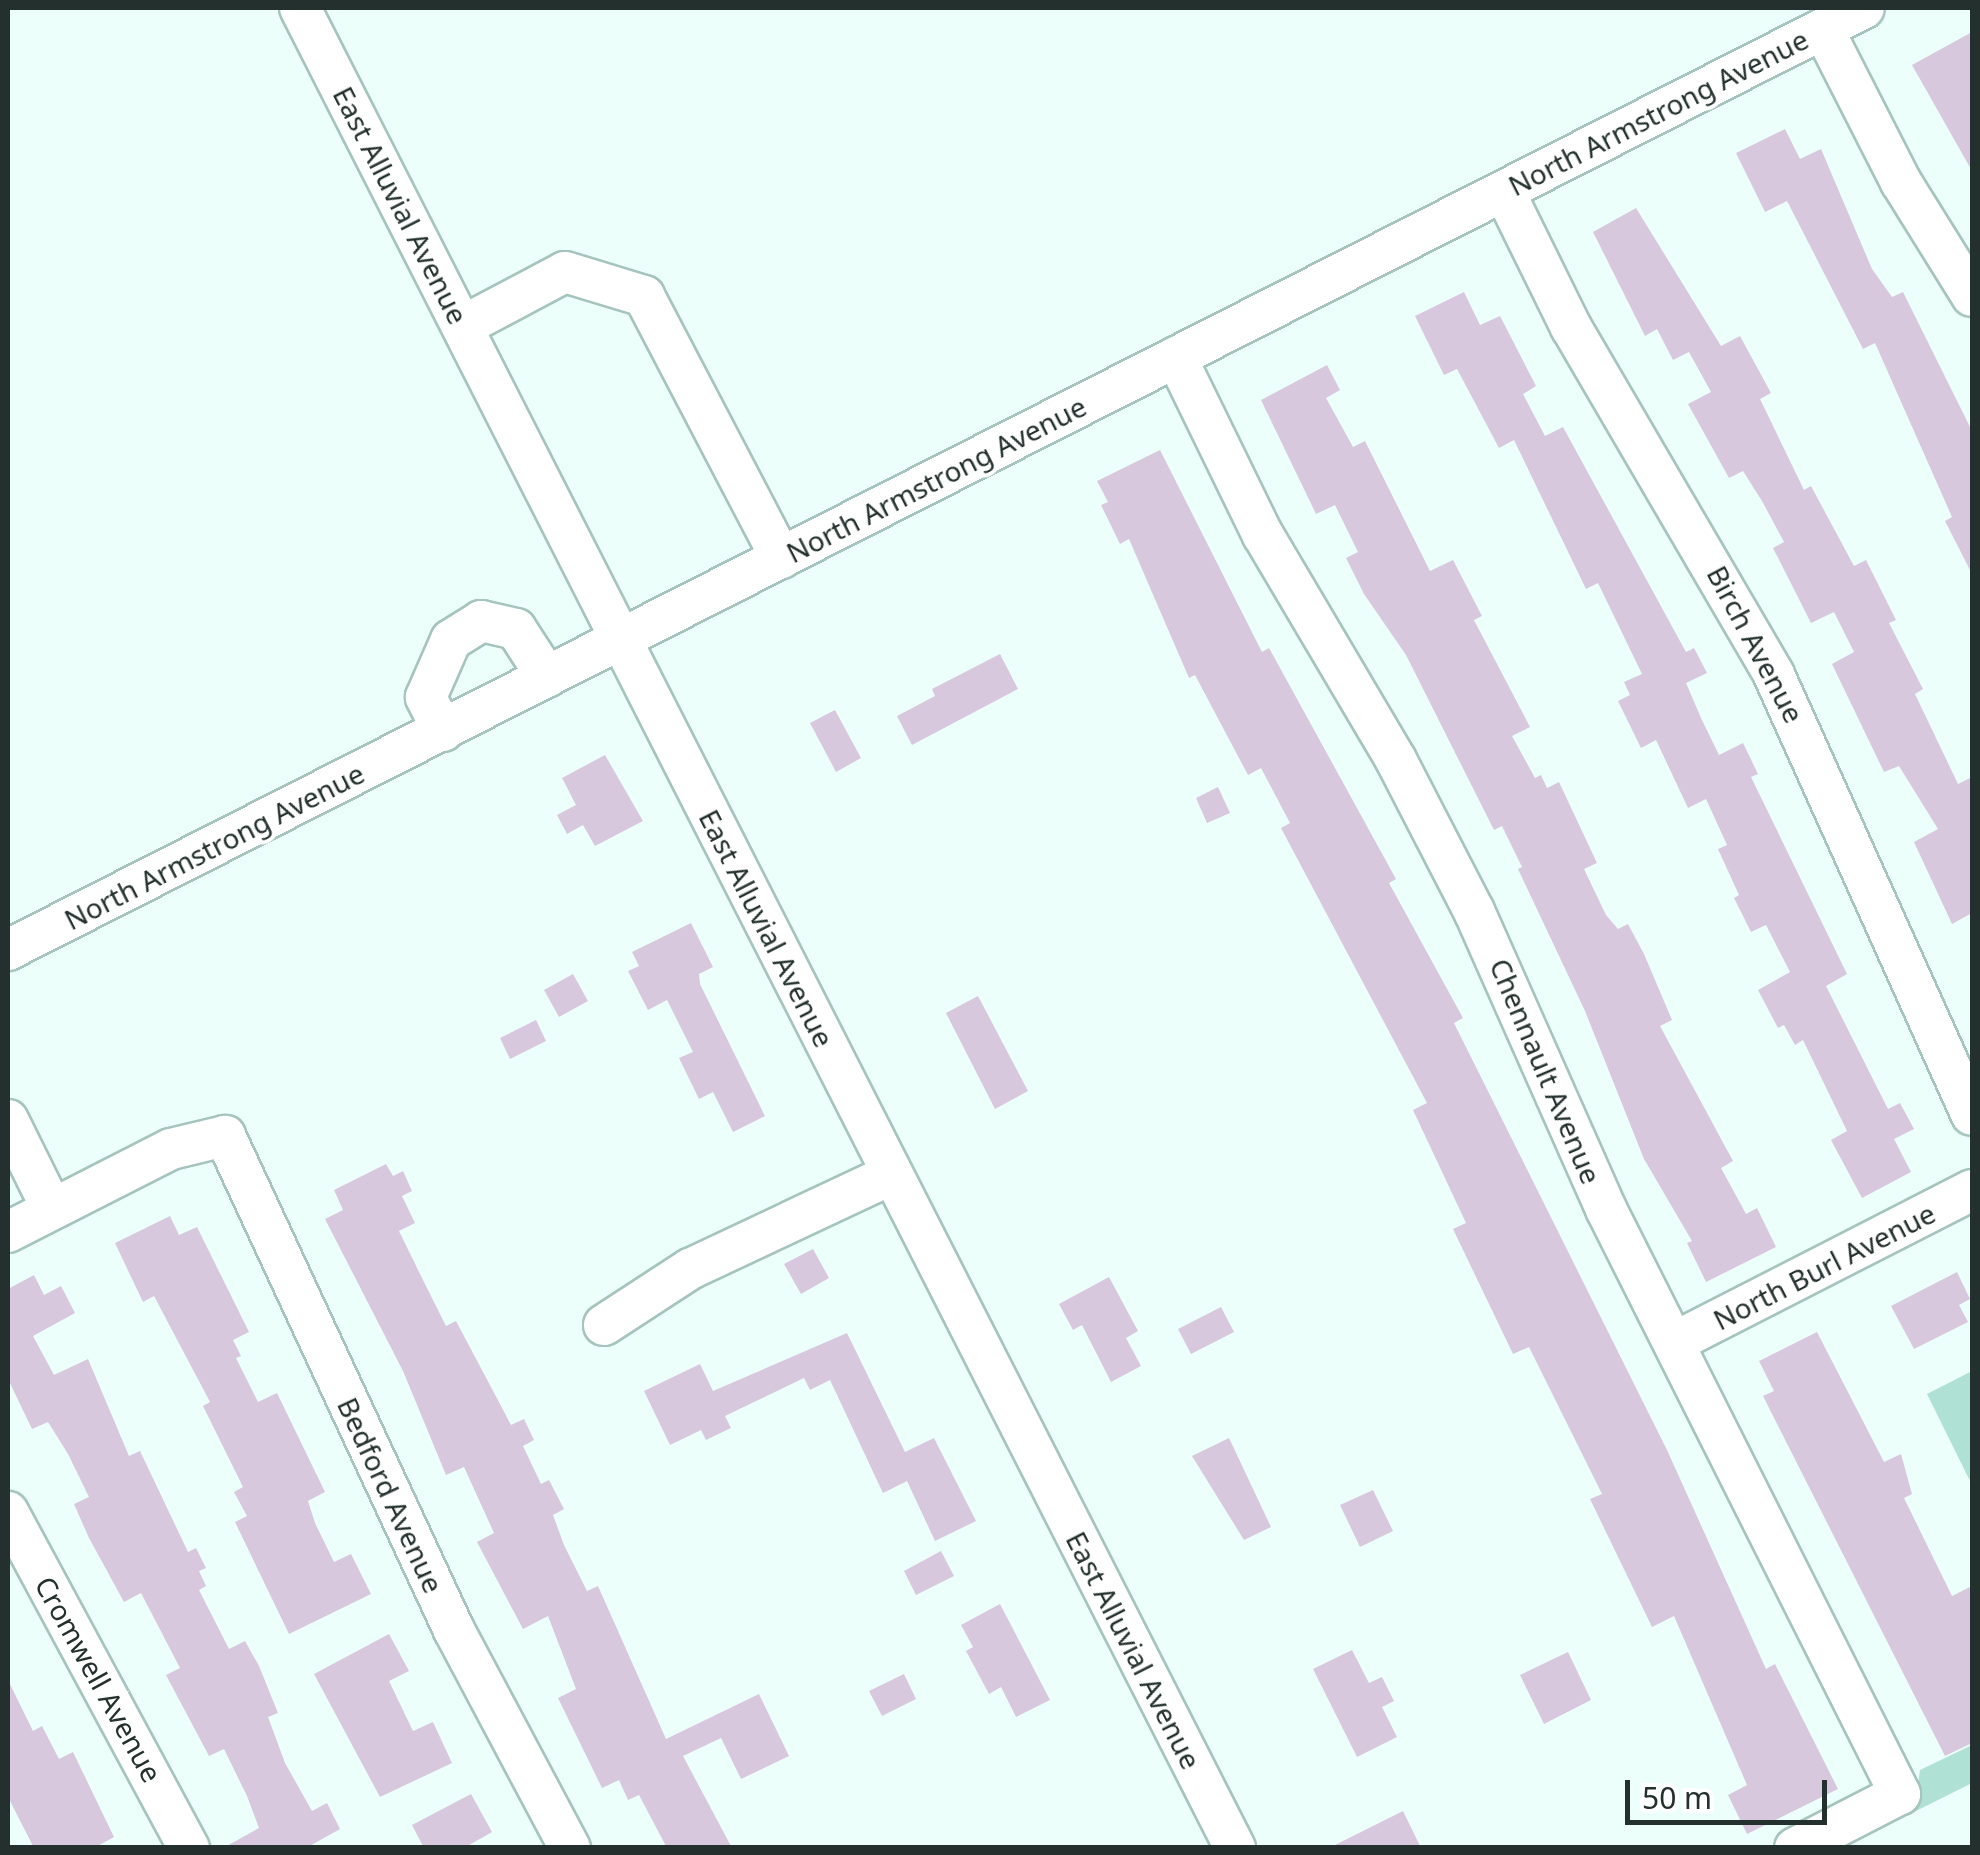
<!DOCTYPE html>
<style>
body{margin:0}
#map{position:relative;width:1980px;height:1855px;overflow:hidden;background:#ecfffa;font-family:"Noto Sans",sans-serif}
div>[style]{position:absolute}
.green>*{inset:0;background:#b0e1d5}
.building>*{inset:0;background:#d7c8de}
.roads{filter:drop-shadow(2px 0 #a5c4bd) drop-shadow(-2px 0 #a5c4bd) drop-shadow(0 2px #a5c4bd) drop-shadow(0 -2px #a5c4bd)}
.minor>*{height:40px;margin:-20px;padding:0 20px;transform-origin:20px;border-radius:20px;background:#fff}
span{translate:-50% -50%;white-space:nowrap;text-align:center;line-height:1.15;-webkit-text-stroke:8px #fff;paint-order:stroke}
.street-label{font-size:28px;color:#23302d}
.frame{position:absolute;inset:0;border:10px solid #23302d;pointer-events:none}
.scale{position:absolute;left:1625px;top:1780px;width:202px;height:45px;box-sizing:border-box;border:5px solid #23302d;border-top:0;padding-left:12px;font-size:30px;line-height:35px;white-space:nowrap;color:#23302d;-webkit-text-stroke:8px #fff;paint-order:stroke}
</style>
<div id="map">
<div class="green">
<i style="clip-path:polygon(1972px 1371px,1972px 1485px,1927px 1394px)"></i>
<i style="clip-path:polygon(1972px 1745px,1972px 1783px,1914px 1812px,1920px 1770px)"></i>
</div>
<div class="building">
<i style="clip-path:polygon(1972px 32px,1972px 171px,1912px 65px)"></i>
<i style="clip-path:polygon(1785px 129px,1800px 159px,1821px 149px,1872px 269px,1892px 297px,1903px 292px,1972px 431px,1972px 574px,1945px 521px,1952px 517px,1875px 343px,1863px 349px,1787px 201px,1765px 212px,1736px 153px)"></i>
<i style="clip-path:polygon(1636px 208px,1721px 346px,1740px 336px,1771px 393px,1760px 399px,1804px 490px,1811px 486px,1854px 566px,1866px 560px,1896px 620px,1889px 623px,1923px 689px,1915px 694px,1958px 784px,1972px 777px,1972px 913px,1952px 924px,1914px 842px,1938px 829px,1899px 766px,1884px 772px,1832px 664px,1854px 652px,1834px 612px,1811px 623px,1773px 548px,1784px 542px,1762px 501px,1743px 471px,1729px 478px,1688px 404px,1711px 392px,1689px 352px,1673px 360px,1657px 329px,1645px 336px,1593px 232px)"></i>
<i style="clip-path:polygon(1464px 292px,1480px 325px,1500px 316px,1536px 386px,1523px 394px,1545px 436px,1563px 427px,1686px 652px,1694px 648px,1707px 673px,1686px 683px,1701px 718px,1719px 755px,1743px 743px,1758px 774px,1751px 777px,1847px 974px,1826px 986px,1888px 1109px,1900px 1103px,1914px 1129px,1894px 1139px,1911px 1172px,1862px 1198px,1831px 1140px,1847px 1131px,1803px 1040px,1795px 1045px,1784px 1025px,1778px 1028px,1758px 990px,1790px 972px,1766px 925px,1751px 932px,1734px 898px,1739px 895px,1718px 849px,1727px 845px,1706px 799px,1688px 808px,1656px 740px,1641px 748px,1618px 701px,1630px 695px,1624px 682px,1642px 674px,1598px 583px,1586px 589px,1514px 440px,1499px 448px,1457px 369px,1444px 375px,1415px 316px)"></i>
<i style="clip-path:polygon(1327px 365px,1340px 390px,1326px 398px,1353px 447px,1365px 441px,1430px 571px,1453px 560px,1482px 616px,1474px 620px,1530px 727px,1512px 736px,1535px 778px,1541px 775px,1547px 788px,1559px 782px,1597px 863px,1584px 869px,1606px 915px,1618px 929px,1628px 924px,1644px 954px,1672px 1020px,1660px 1026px,1733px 1161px,1721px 1168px,1746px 1214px,1757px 1208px,1776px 1247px,1706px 1282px,1687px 1243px,1692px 1241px,1644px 1159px,1585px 1011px,1518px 869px,1522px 867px,1502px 826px,1494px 830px,1406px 655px,1364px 594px,1346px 558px,1358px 552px,1335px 505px,1316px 514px,1261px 400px)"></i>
<i style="clip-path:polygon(1160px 450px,1262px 652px,1269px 648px,1396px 879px,1389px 883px,1463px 1018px,1454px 1023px,1667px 1450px,1766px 1669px,1775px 1664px,1838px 1789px,1747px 1834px,1728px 1795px,1747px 1785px,1674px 1616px,1652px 1627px,1590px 1499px,1602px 1494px,1529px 1347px,1513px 1354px,1453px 1229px,1466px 1223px,1413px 1110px,1427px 1103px,1281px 828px,1290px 823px,1261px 768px,1248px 775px,1195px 675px,1189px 678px,1129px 539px,1120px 544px,1101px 505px,1108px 502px,1097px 481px)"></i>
<i style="clip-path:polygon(1000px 654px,1018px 689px,912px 745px,897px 716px,935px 696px,932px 689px)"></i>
<i style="clip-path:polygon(835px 710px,861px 758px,836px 772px,810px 723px)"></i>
<i style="clip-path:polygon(605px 755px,643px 821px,595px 846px,583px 825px,567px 834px,557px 815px,576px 805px,562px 778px)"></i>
<i style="clip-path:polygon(1218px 787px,1230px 813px,1207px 823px,1196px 798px)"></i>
<i style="clip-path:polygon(691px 923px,713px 967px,699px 974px,700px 984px,765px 1116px,733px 1132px,713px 1092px,699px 1099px,679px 1058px,693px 1052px,667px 1000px,648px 1010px,628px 971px,639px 966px,632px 952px)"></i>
<i style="clip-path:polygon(573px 974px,588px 1001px,559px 1017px,544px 990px)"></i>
<i style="clip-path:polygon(978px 996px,1028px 1091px,995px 1109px,946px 1013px)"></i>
<i style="clip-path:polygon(536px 1020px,546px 1041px,510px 1059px,500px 1038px)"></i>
<i style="clip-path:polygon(386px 1164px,393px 1176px,403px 1171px,412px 1191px,402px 1196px,415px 1223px,399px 1231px,421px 1276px,446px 1326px,456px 1321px,511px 1425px,524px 1419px,534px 1440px,523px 1446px,541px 1484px,549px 1480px,564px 1509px,553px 1515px,564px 1545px,587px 1591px,598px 1586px,666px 1739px,759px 1694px,789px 1756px,741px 1779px,721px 1738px,683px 1756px,732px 1848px,667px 1848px,639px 1795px,628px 1800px,619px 1780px,602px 1788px,558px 1698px,576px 1689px,548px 1616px,523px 1629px,477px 1542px,494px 1533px,464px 1467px,446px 1475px,403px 1371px,325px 1219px,343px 1210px,334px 1190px)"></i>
<i style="clip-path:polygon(170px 1216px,179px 1235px,197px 1227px,249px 1332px,233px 1340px,241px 1356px,236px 1358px,258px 1402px,277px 1393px,325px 1492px,308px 1501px,315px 1523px,334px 1562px,351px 1554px,371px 1594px,289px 1634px,235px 1522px,247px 1516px,234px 1492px,243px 1487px,203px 1406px,210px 1402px,154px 1296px,143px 1302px,115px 1243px)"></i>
<i style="clip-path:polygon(813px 1249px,829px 1278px,801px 1294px,784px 1264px)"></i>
<i style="clip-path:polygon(1957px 1272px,1970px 1299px,1959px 1305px,1968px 1322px,1914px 1349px,1891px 1306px)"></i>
<i style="clip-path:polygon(34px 1275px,44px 1295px,61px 1286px,75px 1313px,33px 1336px,54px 1375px,88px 1359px,129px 1456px,140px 1451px,188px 1552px,196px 1548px,206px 1568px,199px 1571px,206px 1586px,199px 1590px,229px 1649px,245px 1641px,259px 1666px,278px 1713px,268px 1717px,285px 1763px,312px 1811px,327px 1803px,340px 1829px,306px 1848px,223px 1848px,259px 1828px,247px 1796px,224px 1749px,209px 1756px,166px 1675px,180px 1668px,141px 1593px,124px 1602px,89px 1538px,74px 1504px,89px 1497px,68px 1454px,48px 1422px,32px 1429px,8px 1379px,8px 1289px)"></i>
<i style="clip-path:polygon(1109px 1277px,1138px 1331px,1126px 1338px,1141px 1366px,1111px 1382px,1082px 1325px,1073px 1330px,1059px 1304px)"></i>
<i style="clip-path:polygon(1221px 1307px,1234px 1332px,1191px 1354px,1178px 1329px)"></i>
<i style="clip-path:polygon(1817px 1332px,1884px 1462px,1901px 1454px,1912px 1494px,1904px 1498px,1952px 1596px,1972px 1586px,1972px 1743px,1945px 1756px,1763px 1396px,1774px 1391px,1759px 1361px)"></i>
<i style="clip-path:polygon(847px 1333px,905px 1452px,934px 1438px,976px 1521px,935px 1541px,907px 1481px,883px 1493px,830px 1380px,810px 1390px,804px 1378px,725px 1416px,731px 1428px,706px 1440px,701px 1430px,670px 1445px,644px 1391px,700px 1364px,713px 1391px)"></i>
<i style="clip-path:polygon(1229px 1438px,1271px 1527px,1244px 1540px,1192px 1456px)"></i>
<i style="clip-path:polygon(1373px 1490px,1393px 1531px,1360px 1547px,1340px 1505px)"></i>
<i style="clip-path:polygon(941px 1551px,954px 1576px,916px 1595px,904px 1571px)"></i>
<i style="clip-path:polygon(1000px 1604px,1050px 1700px,1016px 1717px,1001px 1687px,989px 1694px,966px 1651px,973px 1647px,961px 1625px)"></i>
<i style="clip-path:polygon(389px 1634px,409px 1671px,389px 1681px,413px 1731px,433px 1722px,452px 1763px,380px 1797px,314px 1674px)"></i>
<i style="clip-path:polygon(1352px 1650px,1369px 1683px,1382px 1677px,1394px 1701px,1382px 1707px,1397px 1737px,1357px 1757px,1313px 1669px)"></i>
<i style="clip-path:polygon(1568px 1652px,1591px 1700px,1544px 1724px,1520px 1675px)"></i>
<i style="clip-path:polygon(904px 1674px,916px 1699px,882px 1716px,869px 1691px)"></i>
<i style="clip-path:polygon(8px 1680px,33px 1731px,42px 1726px,59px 1759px,73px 1752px,114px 1837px,94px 1848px,34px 1848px,8px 1797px)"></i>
<i style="clip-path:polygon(471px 1794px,492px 1832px,464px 1848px,424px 1848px,412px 1825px)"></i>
<i style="clip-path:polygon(1403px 1811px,1421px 1848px,1329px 1848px)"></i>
</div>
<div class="roads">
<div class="minor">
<i style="left:300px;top:8px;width:2064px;rotate:63.06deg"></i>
<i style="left:1823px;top:29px;width:172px;rotate:63deg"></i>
<i style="left:1901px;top:182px;width:134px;rotate:58.1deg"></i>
<i style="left:1504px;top:191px;width:152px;rotate:63.8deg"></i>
<i style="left:1571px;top:327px;width:403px;rotate:59.7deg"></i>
<i style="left:1774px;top:675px;width:482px;rotate:65.8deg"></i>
<i style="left:463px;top:326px;width:115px;rotate:-27.9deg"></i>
<i style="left:565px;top:272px;width:83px;rotate:16.9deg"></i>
<i style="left:644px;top:296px;width:296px;rotate:62.4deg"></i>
<i style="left:1176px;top:357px;width:198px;rotate:64deg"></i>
<i style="left:1263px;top:535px;width:261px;rotate:59.4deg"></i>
<i style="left:1396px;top:760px;width:170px;rotate:62.7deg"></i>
<i style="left:1474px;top:911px;width:326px;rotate:66.1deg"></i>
<i style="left:1606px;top:1209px;width:655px;rotate:63.32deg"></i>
<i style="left:1900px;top:1794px;width:118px;rotate:152.8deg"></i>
<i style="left:443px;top:731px;width:38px;rotate:-117deg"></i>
<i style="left:426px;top:697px;width:62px;rotate:-66.3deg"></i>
<i style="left:451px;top:640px;width:36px;rotate:-32deg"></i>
<i style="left:481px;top:621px;width:36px;rotate:13deg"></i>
<i style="left:516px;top:629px;width:57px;rotate:57.1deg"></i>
<i style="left:8px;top:950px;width:2081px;rotate:-26.91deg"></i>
<i style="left:8px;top:1120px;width:99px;rotate:63.7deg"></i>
<i style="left:8px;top:1232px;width:183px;rotate:-27deg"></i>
<i style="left:171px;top:1149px;width:56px;rotate:-13.5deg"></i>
<i style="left:225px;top:1136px;width:544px;rotate:65.13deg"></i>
<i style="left:454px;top:1630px;width:247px;rotate:62deg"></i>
<i style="left:604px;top:1325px;width:103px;rotate:-33.1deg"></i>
<i style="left:690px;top:1269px;width:223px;rotate:-25.2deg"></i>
<i style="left:1675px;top:1342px;width:334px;rotate:-27.1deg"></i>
<i style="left:8px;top:1512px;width:382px;rotate:61.7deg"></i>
</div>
</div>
<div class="street-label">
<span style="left:1658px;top:112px;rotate:-27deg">North Armstrong Avenue</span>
<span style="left:401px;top:205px;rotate:63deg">East Alluvial Avenue</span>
<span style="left:936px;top:479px;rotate:-27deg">North Armstrong Avenue</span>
<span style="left:1756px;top:644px;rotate:62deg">Birch Avenue</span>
<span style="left:214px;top:846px;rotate:-27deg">North Armstrong Avenue</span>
<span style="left:767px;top:928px;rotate:63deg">East Alluvial Avenue</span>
<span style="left:1546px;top:1071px;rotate:67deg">Chennault Avenue</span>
<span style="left:1824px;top:1266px;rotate:-27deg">North Burl Avenue</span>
<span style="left:391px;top:1495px;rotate:65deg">Bedford Avenue</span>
<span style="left:1134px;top:1650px;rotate:63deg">East Alluvial Avenue</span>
<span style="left:99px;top:1679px;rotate:61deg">Cromwell Avenue</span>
</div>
<div class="frame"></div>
<div class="scale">50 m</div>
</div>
